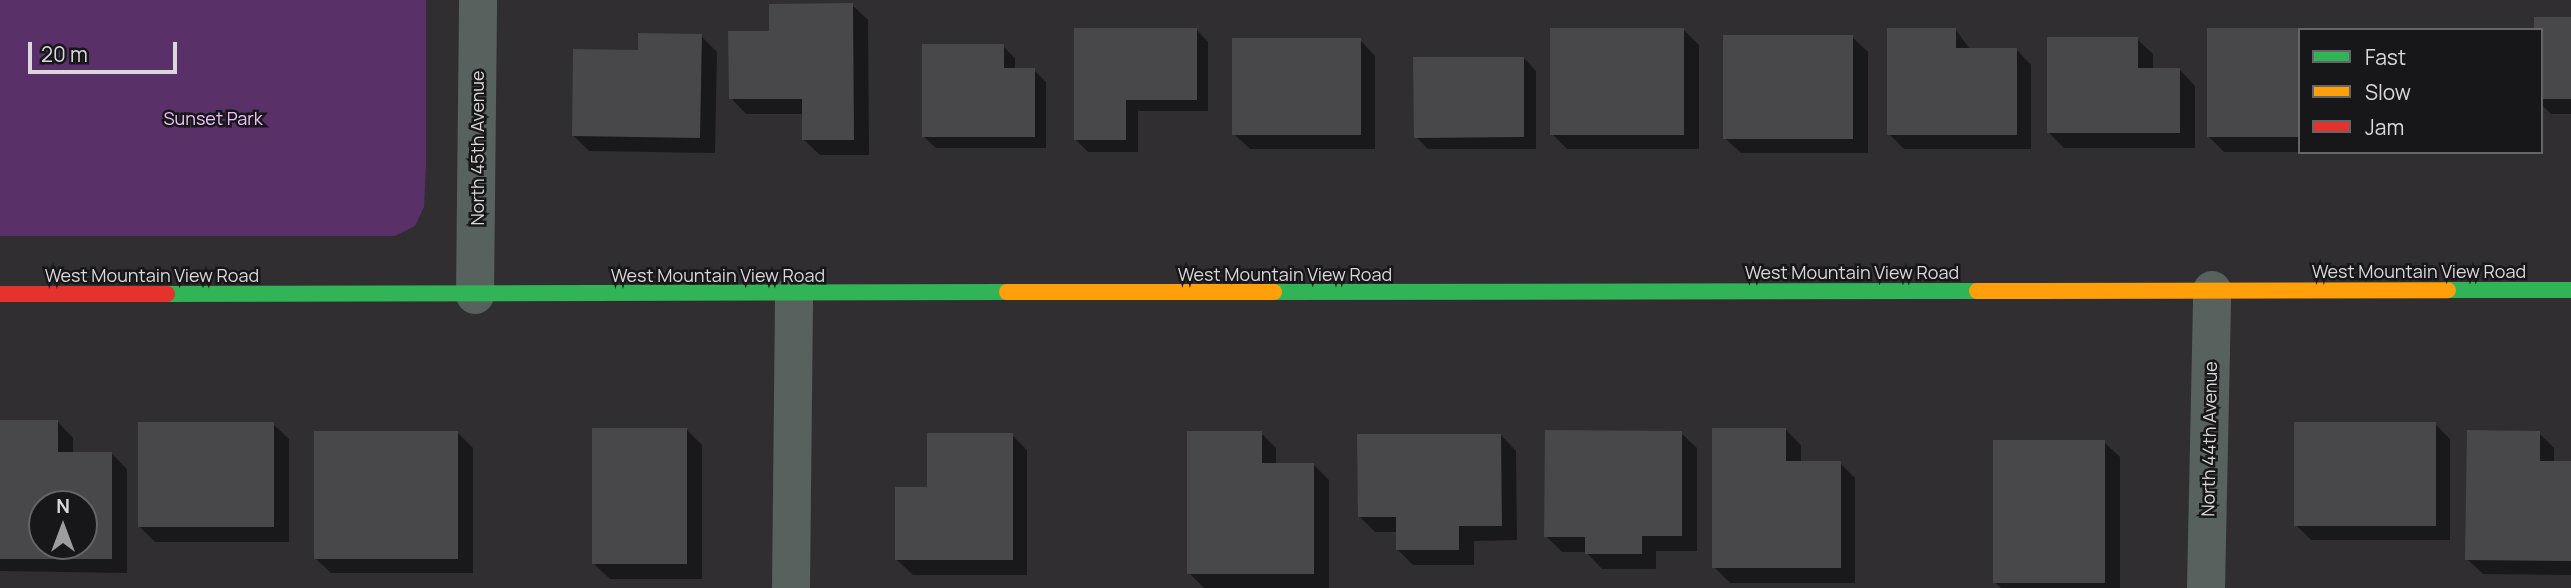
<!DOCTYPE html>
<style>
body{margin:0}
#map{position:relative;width:2571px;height:588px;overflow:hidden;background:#302e31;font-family:Manrope,sans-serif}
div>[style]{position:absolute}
.green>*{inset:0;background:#5a3069}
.shadow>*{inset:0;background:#0007}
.building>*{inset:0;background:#484749}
.street>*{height:38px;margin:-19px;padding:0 19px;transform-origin:19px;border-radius:19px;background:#57625e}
.fast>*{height:16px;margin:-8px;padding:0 8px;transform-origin:8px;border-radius:8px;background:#30b455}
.slow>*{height:16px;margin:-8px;padding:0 8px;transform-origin:8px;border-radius:8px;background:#ff9f0a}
.jam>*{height:16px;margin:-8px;padding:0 8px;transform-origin:8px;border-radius:8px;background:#e5322d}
span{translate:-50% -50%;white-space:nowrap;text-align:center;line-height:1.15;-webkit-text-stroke:5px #171618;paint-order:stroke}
.park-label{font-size:18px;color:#edc1fd}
.street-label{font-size:18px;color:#dad8db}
.legend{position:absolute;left:2298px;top:28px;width:245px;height:126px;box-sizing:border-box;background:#171618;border:2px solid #656466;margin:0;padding:9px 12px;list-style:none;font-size:21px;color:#dad8db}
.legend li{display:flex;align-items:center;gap:14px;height:35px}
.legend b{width:35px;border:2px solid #656466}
.north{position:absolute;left:28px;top:490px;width:70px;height:70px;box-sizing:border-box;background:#171618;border:2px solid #656466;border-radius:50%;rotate:0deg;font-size:19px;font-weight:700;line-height:28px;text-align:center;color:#dad8db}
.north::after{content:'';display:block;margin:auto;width:24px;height:32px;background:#9e9ca0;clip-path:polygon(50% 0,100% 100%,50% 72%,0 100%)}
.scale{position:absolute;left:28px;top:42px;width:149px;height:32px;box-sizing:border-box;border:4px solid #dad8db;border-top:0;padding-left:9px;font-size:21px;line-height:24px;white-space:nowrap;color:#dad8db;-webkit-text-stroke:5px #171618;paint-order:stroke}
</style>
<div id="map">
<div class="green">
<i style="clip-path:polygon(0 0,426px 0,426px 165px,424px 207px,415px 226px,395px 236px,0 236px)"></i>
</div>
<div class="shadow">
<i style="clip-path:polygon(852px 5px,868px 20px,869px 155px,820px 155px,804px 140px,804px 114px,746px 114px,731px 98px)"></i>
<i style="clip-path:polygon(2571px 19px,2571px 114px,2551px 114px,2541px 104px,2541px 30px)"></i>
<i style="clip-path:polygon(1196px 29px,1208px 42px,1208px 111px,1138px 111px,1138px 152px,1088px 152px,1076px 140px)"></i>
<i style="clip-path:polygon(1683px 29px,1699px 45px,1699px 149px,1567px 149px,1552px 134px)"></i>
<i style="clip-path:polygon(1955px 29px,1970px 49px,2016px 49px,2031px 65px,2031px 149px,1904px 149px,1889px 134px)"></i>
<i style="clip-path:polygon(2208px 29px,2327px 30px,2300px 30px,2300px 152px,2224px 152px,2208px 136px)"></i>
<i style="clip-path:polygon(2378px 29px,2465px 29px,2465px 30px,2378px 30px)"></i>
<i style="clip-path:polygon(701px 36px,717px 52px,715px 153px,589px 151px,573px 135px,640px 52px)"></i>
<i style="clip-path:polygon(1852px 37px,1868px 52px,1868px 153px,1741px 153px,1725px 138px)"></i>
<i style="clip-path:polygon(2137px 39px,2153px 54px,2153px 70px,2180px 70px,2195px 86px,2195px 148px,2064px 148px,2048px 132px)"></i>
<i style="clip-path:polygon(1360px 40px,1375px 56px,1375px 149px,1250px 149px,1234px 134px)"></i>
<i style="clip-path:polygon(1003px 46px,1015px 58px,1015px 70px,1034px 70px,1046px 82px,1046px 148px,936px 148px,923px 136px)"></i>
<i style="clip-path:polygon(1524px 58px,1536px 71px,1536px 149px,1428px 149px,1416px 137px)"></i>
<i style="clip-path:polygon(evenodd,0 422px,58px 422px,73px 438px,73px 454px,112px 454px,127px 469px,127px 573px,0 571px,0 422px,42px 504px,84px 504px,84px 546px,42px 546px,42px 504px)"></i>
<i style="clip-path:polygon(273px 424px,289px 439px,289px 542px,155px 542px,140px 527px)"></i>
<i style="clip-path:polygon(2435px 424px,2450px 439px,2450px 540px,2311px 540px,2296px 525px)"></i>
<i style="clip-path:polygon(687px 430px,702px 445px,702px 579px,610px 579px,594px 564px)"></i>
<i style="clip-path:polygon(1786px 430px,1801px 445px,1801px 463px,1840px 463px,1855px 478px,1855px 583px,1730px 583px,1714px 567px)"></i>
<i style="clip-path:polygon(458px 433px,473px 448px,473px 573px,331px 573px,315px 558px)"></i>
<i style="clip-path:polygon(1261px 433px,1276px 448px,1276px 464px,1313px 464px,1329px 480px,1329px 588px,1204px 588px,1189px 573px)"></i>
<i style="clip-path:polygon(1681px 433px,1697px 448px,1697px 551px,1656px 551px,1656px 569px,1602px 569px,1586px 552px,1562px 552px,1546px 536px)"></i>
<i style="clip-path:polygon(2539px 433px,2554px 448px,2554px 463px,2571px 463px,2571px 575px,2483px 574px,2467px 559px)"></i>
<i style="clip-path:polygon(1012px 435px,1027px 450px,1027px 575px,913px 575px,897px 560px,929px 488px)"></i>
<i style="clip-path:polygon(1501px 435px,1516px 451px,1517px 540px,1474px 541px,1474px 565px,1413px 565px,1398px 550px,1398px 532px,1375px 532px,1360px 517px)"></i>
<i style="clip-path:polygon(2104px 442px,2120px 457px,2120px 588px,2001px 588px,1995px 582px)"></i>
</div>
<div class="building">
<i style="clip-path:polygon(853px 3px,854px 140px,802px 140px,802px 99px,729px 99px,728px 31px,769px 31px,769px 4px)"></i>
<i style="clip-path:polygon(2534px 17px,2571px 17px,2571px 99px,2541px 99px,2541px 30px,2534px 30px)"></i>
<i style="clip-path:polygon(1074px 28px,1197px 28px,1197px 100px,1126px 100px,1126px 140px,1074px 140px)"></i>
<i style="clip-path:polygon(1550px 28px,1684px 28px,1684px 135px,1550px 135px)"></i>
<i style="clip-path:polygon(1887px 28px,1956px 28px,1956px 48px,2017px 48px,2017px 135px,1887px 135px)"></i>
<i style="clip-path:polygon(2207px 28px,2300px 28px,2300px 137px,2207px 137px)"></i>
<i style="clip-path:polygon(638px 33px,702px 34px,700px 138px,572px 136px,573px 49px,638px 50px)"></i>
<i style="clip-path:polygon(1723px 35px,1853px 35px,1853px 139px,1723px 139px)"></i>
<i style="clip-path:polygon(2047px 37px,2138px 37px,2138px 68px,2180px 68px,2180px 133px,2047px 133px)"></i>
<i style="clip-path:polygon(1232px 38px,1361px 38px,1361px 135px,1232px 135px)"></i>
<i style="clip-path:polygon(922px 44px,1004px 44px,1004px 68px,1035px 68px,1035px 137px,922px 137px)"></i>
<i style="clip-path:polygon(1413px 57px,1524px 57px,1524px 137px,1414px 138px)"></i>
<i style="clip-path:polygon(evenodd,0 420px,58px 420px,58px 452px,112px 452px,112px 559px,0 559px,0 420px,42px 504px,84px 504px,84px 546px,42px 546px,42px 504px)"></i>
<i style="clip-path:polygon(138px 422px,274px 422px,274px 527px,138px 527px)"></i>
<i style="clip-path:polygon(2294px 422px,2436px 422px,2436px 526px,2294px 526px)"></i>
<i style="clip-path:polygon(592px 428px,687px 428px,687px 564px,592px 564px)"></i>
<i style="clip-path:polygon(1712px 428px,1786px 428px,1786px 461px,1841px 461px,1841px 568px,1712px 568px)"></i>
<i style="clip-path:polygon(1545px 430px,1682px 431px,1682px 536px,1642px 536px,1642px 554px,1585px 554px,1585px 537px,1544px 537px)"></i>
<i style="clip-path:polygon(2467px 430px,2540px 431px,2540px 461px,2571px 461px,2571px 561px,2465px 560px)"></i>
<i style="clip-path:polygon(314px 431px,458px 431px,458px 559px,314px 559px)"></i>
<i style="clip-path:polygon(1187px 431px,1262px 431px,1262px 463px,1314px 463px,1314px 574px,1187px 574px)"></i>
<i style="clip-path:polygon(927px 433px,1013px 433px,1013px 560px,895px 560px,895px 487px,927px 487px)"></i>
<i style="clip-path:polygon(1357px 434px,1501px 434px,1502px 526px,1459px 526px,1459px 550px,1396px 550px,1396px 517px,1358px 517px)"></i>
<i style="clip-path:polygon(1993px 440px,2105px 440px,2105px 583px,1993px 583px)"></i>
</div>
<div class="street">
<i style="left:475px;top:295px;width:295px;rotate:-89.4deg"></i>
<i style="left:791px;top:588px;width:294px;rotate:-89.4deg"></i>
<i style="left:2206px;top:588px;width:298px;rotate:-88.8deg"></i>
</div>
<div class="fast">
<i style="left:2448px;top:290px;width:123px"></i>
<i style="left:1274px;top:292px;width:703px;rotate:-0.08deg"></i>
<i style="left:167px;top:294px;width:840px;rotate:-0.14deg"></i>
</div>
<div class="slow">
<i style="left:1977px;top:291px;width:471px;rotate:-0.1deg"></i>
<i style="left:1007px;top:292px;width:267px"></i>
</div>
<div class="jam">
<i style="left:0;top:294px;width:167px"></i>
</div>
<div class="park-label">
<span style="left:213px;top:118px">Sunset Park</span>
</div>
<div class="street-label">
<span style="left:477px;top:148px;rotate:-90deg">North 45th Avenue</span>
<span style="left:2419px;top:271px">West Mountain View Road</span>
<span style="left:1852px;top:272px">West Mountain View Road</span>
<span style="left:1285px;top:274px">West Mountain View Road</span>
<span style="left:152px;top:275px">West Mountain View Road</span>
<span style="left:718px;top:275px">West Mountain View Road</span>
<span style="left:2209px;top:439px;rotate:-89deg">North 44th Avenue</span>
</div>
<ul class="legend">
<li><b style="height:9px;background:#30b455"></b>Fast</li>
<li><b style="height:9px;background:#ff9f0a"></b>Slow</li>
<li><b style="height:9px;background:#e5322d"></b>Jam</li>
</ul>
<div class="north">N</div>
<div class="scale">20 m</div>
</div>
